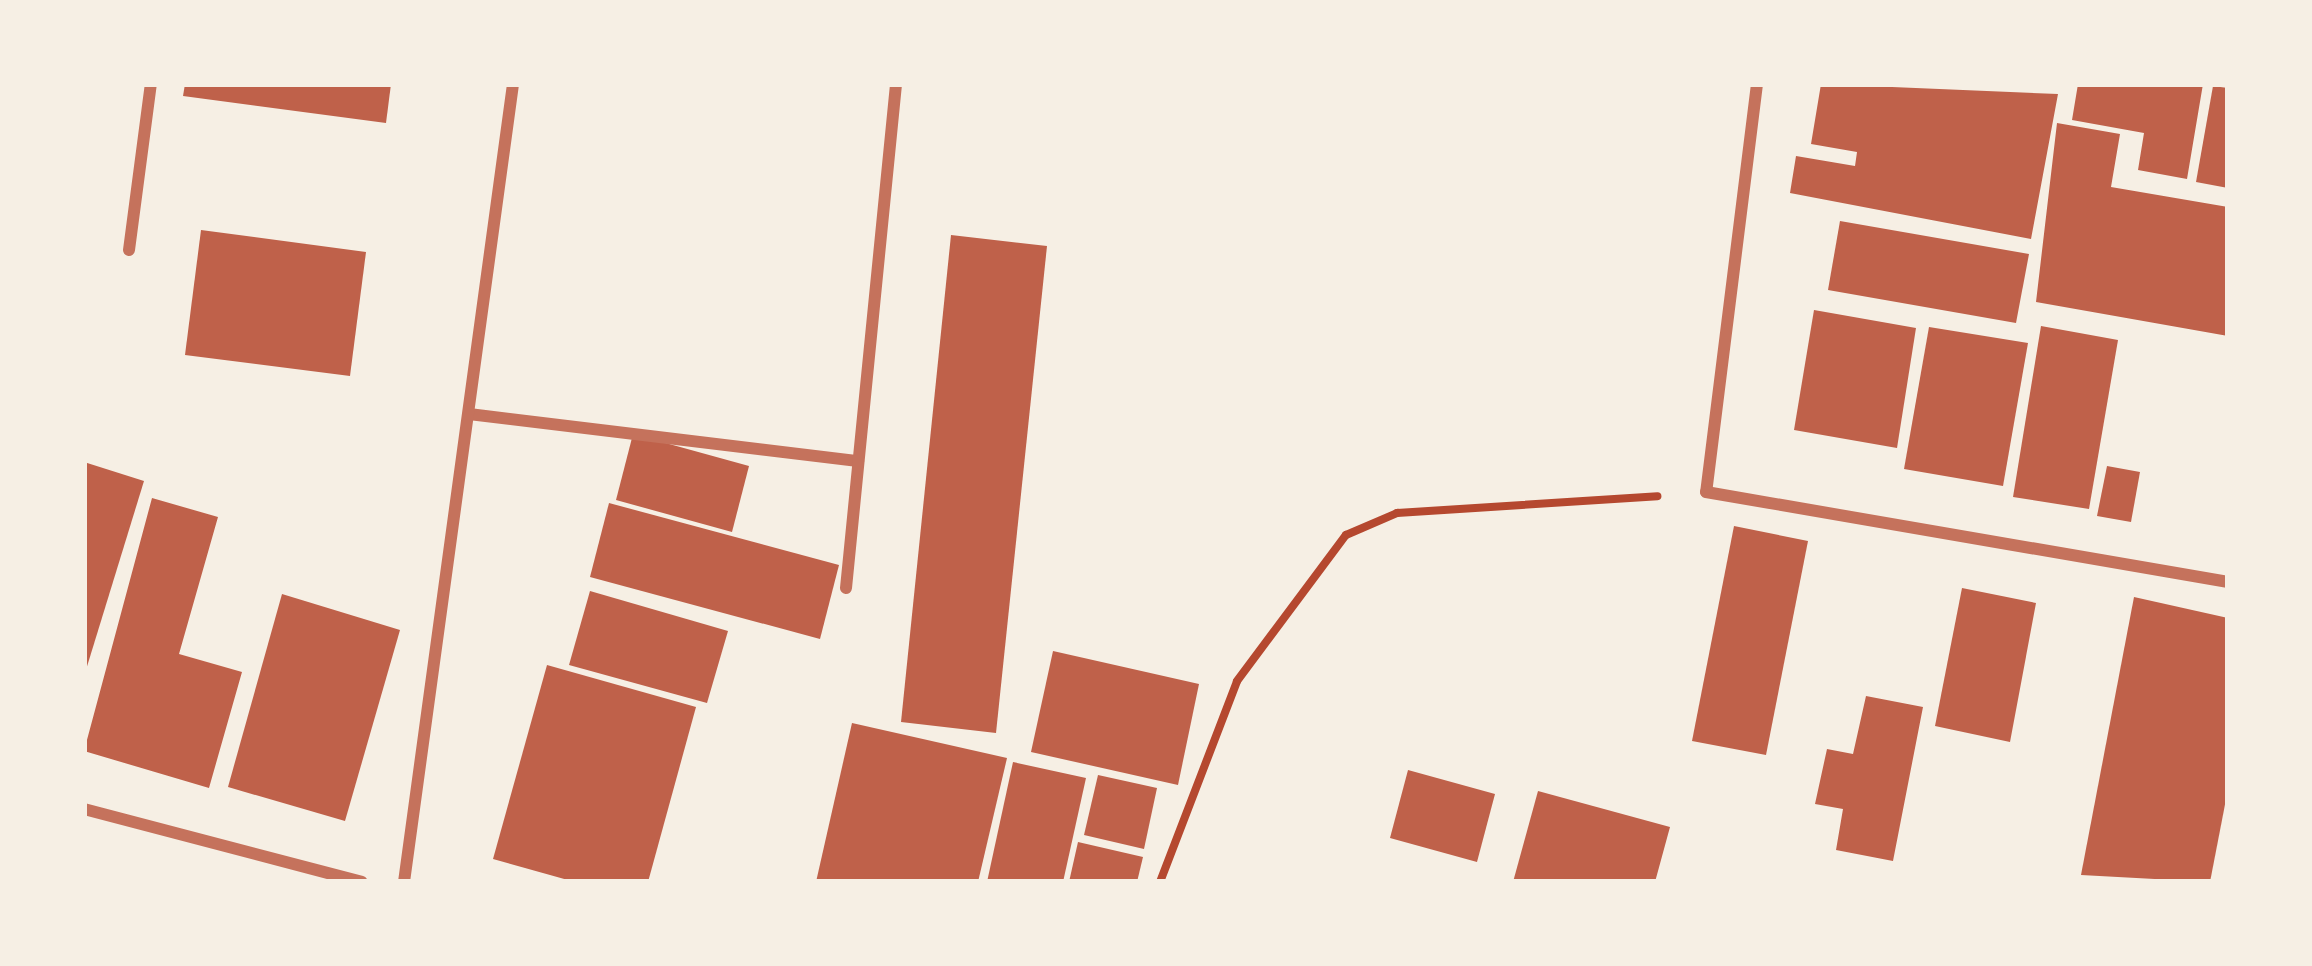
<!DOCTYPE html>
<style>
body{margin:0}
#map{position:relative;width:2312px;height:966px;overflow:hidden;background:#f6efe4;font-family:Commissioner,sans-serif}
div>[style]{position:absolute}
.building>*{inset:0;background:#bf614a}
.path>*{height:8px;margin:-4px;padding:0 4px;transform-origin:4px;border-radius:4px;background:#b5482f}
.minor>*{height:12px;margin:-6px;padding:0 6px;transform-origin:6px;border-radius:6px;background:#c5725c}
span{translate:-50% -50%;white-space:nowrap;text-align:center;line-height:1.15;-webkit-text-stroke:12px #f6efe4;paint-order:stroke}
.frame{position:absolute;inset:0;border:87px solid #f6efe4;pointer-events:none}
</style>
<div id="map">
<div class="building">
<i style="clip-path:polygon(185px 84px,391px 84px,386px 123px,183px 96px)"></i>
<i style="clip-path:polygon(1821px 84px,2058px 94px,2031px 239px,1790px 193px,1796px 156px,1855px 166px,1857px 152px,1811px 144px)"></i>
<i style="clip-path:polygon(2078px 84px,2203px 84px,2187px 179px,2138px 170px,2144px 133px,2072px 120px)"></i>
<i style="clip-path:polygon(2213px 86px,2228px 88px,2228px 188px,2196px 182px)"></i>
<i style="clip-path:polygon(2057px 123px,2120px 134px,2111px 187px,2228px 207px,2228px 336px,2036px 302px)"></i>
<i style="clip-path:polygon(1840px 221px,2029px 254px,2016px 323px,1828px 290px)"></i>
<i style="clip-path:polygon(201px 230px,366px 252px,350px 376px,185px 355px)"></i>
<i style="clip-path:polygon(951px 235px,1047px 246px,996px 733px,901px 722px)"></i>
<i style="clip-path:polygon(1814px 310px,1916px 328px,1897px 448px,1794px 430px)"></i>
<i style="clip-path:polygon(2041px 326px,2118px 340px,2089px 509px,2013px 497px)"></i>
<i style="clip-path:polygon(1929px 327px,2028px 343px,2003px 486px,1904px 469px)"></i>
<i style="clip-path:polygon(633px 434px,749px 466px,732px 532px,616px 500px)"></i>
<i style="clip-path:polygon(84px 462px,144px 481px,85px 673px,84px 673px)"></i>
<i style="clip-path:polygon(2107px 466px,2140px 472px,2131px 522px,2097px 516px)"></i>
<i style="clip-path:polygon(152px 498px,218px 517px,179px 654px,242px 672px,209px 788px,84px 751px)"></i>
<i style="clip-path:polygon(609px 503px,839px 565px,820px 639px,590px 577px)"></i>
<i style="clip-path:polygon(1734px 526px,1808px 541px,1766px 755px,1692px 741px)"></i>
<i style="clip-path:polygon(1962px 588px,2036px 603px,2010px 742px,1935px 726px)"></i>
<i style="clip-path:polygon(590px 591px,728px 631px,707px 703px,569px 665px)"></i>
<i style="clip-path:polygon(282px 594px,400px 630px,345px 821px,228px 787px)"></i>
<i style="clip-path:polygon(2134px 597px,2228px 618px,2228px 789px,2210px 882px,2081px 875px)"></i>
<i style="clip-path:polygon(1053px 651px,1199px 684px,1178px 785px,1031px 752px)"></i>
<i style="clip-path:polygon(547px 665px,696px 707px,648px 882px,575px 882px,493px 859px)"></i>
<i style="clip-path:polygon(1866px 696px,1923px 707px,1893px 861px,1836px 850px,1843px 809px,1815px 804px,1827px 749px,1853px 754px)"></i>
<i style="clip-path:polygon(852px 723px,1007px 758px,978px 882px,816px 882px)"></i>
<i style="clip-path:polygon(1013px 762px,1086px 778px,1063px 882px,987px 882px)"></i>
<i style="clip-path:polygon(1408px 770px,1495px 794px,1477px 862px,1390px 838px)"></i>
<i style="clip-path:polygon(1098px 775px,1157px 788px,1144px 849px,1084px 835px)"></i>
<i style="clip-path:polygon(1538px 791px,1670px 827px,1655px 882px,1513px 882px)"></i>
<i style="clip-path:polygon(1078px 842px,1143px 857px,1137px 882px,1069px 882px)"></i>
</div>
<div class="path">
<i style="left:1160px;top:882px;width:215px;rotate:-69deg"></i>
<i style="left:1237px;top:681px;width:182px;rotate:-53.3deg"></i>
<i style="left:1346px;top:535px;width:56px;rotate:-23.3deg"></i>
<i style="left:1397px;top:513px;width:261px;rotate:-3.7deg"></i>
</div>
<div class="minor">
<i style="left:1757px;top:84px;width:411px;rotate:97.1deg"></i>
<i style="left:1706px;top:492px;width:530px;rotate:9.78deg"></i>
<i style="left:129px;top:250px;width:167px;rotate:-82.5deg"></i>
<i style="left:469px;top:414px;width:392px;rotate:6.9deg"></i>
<i style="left:846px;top:588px;width:506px;rotate:-84.33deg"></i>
<i style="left:84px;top:809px;width:287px;rotate:14.7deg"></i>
<i style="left:404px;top:882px;width:805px;rotate:-82.22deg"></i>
</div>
<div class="frame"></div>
</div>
